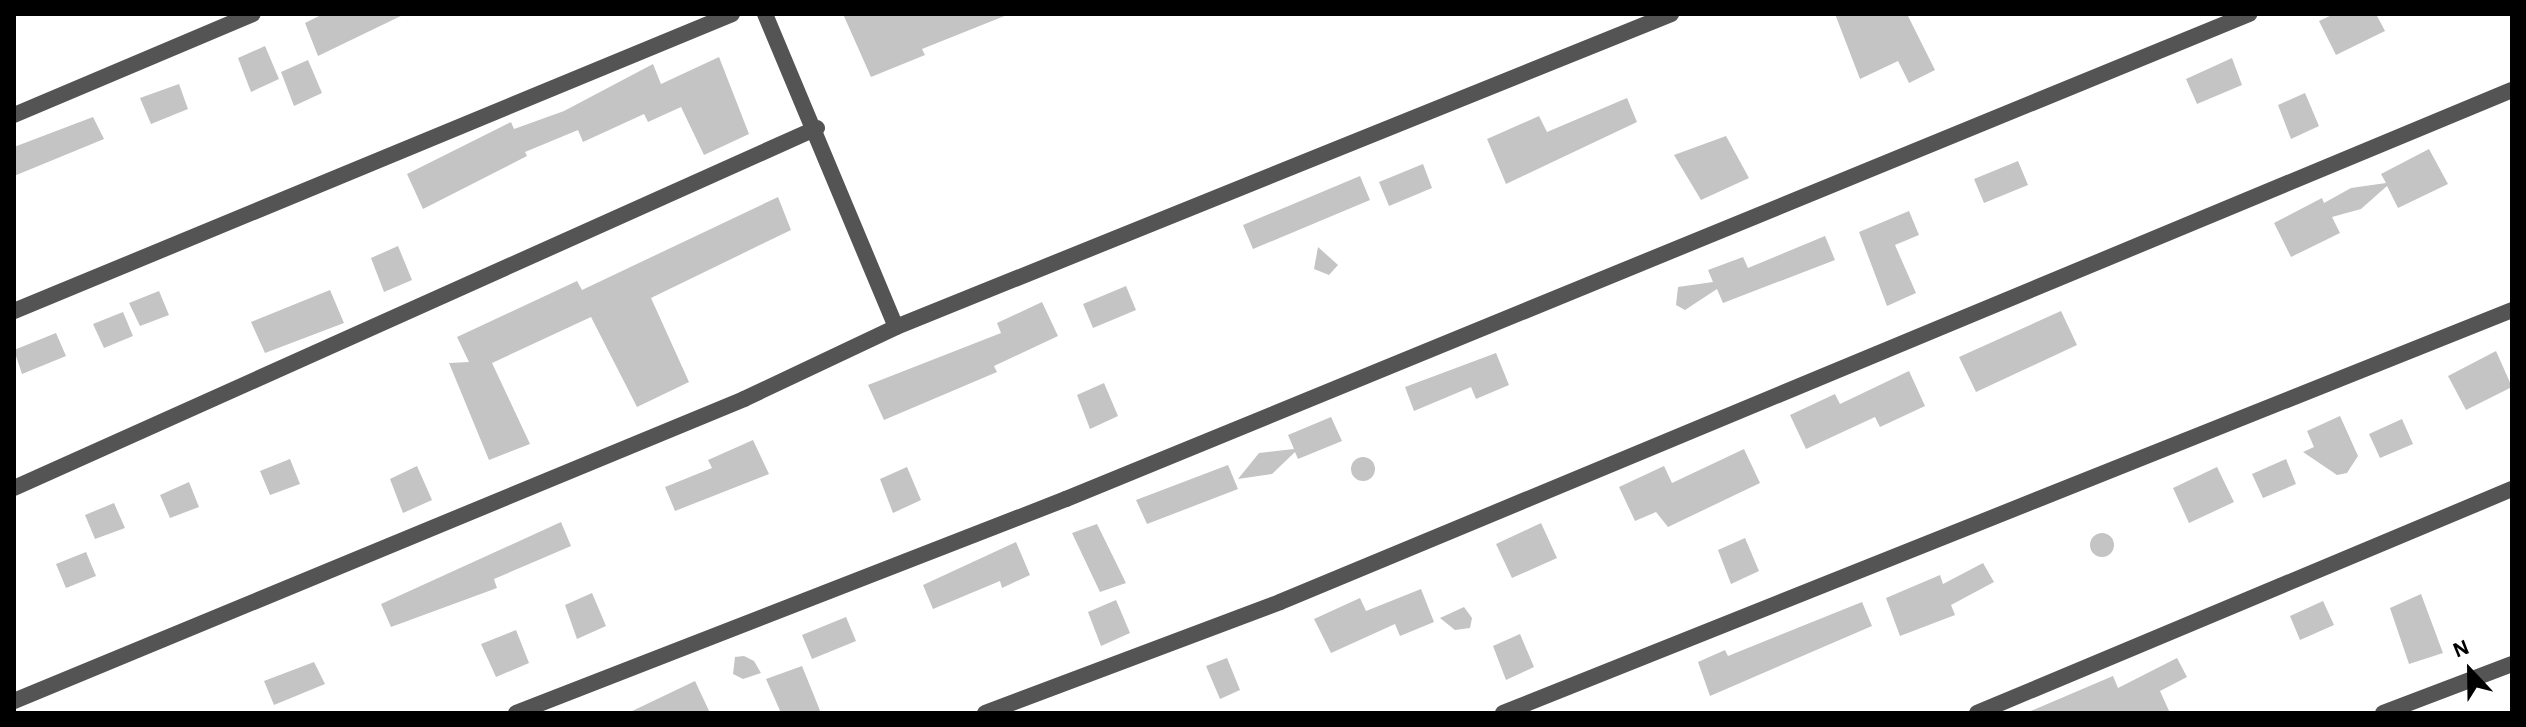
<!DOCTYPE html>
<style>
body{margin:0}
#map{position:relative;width:2526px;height:727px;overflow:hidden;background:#fff;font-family:"Alegreya Sans",sans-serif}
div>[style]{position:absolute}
.building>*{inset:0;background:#c4c4c4}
.round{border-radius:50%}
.street>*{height:16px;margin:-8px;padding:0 8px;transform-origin:8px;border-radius:8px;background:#545454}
span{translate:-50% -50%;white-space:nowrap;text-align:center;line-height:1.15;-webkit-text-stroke:8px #fff;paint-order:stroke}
.frame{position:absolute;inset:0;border:16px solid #000;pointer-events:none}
.north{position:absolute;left:2430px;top:631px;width:80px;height:80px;-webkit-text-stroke:6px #fff;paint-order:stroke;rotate:338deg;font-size:22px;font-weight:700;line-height:32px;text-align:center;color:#000}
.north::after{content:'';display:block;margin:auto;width:28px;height:36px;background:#000;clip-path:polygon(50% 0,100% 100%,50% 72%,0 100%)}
</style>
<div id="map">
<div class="building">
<i style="clip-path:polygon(323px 14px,405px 14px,318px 56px,305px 23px)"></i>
<i style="clip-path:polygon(843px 14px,1007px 14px,1007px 15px,922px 49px,925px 55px,871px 77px)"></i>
<i style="clip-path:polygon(1835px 14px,1907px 14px,1935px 70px,1909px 83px,1898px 61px,1860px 79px)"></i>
<i style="clip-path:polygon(2334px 14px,2376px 14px,2385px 31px,2336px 55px,2319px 21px)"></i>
<i style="clip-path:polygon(265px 46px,279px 79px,251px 92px,238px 58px)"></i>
<i style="clip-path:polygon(719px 57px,749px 134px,704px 155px,681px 107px,648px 122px,644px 114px,583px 142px,578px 130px,525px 152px,527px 156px,423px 209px,407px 174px,511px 122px,514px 129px,564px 111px,653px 64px,661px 84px)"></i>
<i style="clip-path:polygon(2232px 58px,2242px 85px,2197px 104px,2186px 79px)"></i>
<i style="clip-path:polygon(308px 60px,322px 93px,294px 106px,281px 72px)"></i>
<i style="clip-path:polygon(179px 84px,188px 109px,151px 124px,140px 98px)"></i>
<i style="clip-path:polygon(2305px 93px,2319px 126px,2291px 139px,2278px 105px)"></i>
<i style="clip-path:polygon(1627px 98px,1637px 122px,1506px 184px,1487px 139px,1539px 116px,1547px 132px)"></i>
<i style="clip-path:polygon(93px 117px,104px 139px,14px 176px,14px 147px)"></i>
<i style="clip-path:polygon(1726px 136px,1749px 178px,1701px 200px,1674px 155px)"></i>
<i style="clip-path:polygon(2429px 149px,2448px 184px,2398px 208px,2387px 186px,2361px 209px,2332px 217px,2340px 233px,2291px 257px,2274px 223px,2322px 198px,2324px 203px,2351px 188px,2386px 183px,2381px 174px)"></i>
<i style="clip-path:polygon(2018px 161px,2028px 185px,1984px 203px,1974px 179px)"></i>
<i style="clip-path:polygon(1423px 164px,1432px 188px,1389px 206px,1379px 182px)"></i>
<i style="clip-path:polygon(1360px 176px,1370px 200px,1253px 249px,1243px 225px)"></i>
<i style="clip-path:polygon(778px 197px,791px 230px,651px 298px,689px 382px,637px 407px,591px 317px,492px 363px,530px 444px,489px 460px,449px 363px,469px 362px,457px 337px,577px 281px,582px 290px)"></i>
<i style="clip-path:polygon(1909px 211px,1919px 235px,1895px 245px,1916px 293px,1887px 306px,1859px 232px)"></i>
<i style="clip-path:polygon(1825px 236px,1835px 260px,1723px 303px,1717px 289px,1685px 310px,1676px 305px,1678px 287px,1713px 282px,1708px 270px,1743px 257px,1748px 268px)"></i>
<i style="clip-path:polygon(398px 246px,412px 280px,384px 292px,371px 258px)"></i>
<i style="clip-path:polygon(1318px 247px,1338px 265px,1329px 275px,1314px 269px)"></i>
<i style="clip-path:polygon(1126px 286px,1136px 310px,1093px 328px,1083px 304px)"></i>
<i style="clip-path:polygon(330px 290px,344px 323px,265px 353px,251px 322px)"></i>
<i style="clip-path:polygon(159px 291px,169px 315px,140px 326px,129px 303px)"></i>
<i style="clip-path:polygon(1042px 302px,1058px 336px,994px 366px,997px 372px,884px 420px,868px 385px,1001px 333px,997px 323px)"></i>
<i style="clip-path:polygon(2061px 311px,2077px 345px,1976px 392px,1959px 357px)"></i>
<i style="clip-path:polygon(123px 312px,133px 336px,104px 348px,93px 324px)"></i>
<i style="clip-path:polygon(56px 333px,66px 356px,22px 374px,14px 350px)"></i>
<i style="clip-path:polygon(2496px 351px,2512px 387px,2466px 410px,2448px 376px)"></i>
<i style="clip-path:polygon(1496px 353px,1509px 385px,1476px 399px,1471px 387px,1414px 411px,1405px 387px)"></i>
<i style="clip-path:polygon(1909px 371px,1925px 406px,1880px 427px,1875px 417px,1806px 449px,1790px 415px,1835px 394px,1840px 404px)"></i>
<i style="clip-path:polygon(1104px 383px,1118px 416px,1090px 429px,1077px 395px)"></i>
<i style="clip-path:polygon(2340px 416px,2358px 456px,2347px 473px,2337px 475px,2303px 452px,2314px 447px,2307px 431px)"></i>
<i style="clip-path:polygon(1331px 417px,1342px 441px,1298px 459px,1295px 452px,1272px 474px,1238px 479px,1259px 453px,1294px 449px,1288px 435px)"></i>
<i style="clip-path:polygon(2402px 419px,2413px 444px,2380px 458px,2369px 434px)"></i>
<i style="clip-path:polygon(753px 440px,769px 474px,675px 511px,665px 487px,712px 468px,708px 460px)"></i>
<i style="clip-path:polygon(1744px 449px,1760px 483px,1668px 527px,1656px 512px,1635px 521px,1619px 487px,1664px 466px,1672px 483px)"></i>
<i class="round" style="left:1351px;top:457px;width:24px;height:24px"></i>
<i style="clip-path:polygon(290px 459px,300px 484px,270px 495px,260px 471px)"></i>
<i style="clip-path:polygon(2286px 459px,2296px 484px,2263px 498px,2252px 474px)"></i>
<i style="clip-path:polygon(1228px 465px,1238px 489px,1147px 524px,1136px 500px)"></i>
<i style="clip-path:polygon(417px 466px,432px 500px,403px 513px,390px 479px)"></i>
<i style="clip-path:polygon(907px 467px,921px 500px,893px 513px,880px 479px)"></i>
<i style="clip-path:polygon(2217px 467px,2234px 502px,2189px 523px,2173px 488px)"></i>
<i style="clip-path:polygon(189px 482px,199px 507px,170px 518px,160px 495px)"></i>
<i style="clip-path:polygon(114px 503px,125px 528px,95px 539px,85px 515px)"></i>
<i style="clip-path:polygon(561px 522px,571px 546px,494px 579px,497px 588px,391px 627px,381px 604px)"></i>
<i style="clip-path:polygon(1541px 523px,1557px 558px,1512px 578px,1496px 544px)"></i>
<i style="clip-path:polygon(1097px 524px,1126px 583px,1100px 592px,1072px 533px)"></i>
<i class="round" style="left:2090px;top:533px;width:24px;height:24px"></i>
<i style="clip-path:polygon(1745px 538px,1759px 571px,1731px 584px,1718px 550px)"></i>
<i style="clip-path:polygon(1016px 542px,1030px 575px,1002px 588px,1000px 581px,933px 609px,923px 585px)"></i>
<i style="clip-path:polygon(86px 552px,96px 576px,66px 588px,56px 564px)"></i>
<i style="clip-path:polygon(1983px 563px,1994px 582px,1951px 605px,1955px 615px,1900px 636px,1886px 598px,1940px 575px,1943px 584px)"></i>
<i style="clip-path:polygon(1421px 589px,1434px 622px,1400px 636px,1395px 624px,1331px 653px,1314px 619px,1360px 598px,1366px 611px)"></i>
<i style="clip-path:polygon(592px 593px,606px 626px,577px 639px,565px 605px)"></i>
<i style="clip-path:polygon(2421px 594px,2443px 653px,2409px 664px,2390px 608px)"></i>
<i style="clip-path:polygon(1116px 600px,1130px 633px,1101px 646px,1088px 612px)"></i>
<i style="clip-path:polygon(2323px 601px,2334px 625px,2300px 640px,2290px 616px)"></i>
<i style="clip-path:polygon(1862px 602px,1872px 626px,1710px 696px,1698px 662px,1725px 650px,1728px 656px)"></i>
<i style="clip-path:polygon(1464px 607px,1472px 618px,1470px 628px,1455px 630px,1440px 618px)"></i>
<i style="clip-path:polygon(846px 617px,856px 641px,812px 659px,802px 635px)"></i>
<i style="clip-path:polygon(516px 630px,529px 663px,496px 677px,481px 644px)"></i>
<i style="clip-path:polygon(1520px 634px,1534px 667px,1506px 680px,1493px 646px)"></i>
<i style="clip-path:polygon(744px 656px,754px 661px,761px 673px,743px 679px,733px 674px,735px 657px)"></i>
<i style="clip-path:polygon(1227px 658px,1240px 690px,1220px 699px,1206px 666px)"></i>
<i style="clip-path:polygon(2177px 658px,2187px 677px,2160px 691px,2170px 713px,2026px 713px,2113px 676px,2118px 688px)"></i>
<i style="clip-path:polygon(314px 662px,325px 684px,274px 705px,264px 681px)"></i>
<i style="clip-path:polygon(802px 666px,821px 713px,781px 713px,766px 679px)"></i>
<i style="clip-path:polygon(695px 681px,710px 713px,628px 713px)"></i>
</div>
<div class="street">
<i style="left:765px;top:14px;width:339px;rotate:67.3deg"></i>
<i style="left:14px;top:115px;width:259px;rotate:-22.9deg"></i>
<i style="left:14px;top:311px;width:777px;rotate:-22.47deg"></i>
<i style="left:14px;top:488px;width:880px;rotate:-24.15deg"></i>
<i style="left:14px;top:701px;width:790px;rotate:-22.47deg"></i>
<i style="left:744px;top:399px;width:168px;rotate:-25.3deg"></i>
<i style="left:896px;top:327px;width:836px;rotate:-21.99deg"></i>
<i style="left:516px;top:713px;width:590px;rotate:-21.26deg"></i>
<i style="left:1066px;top:499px;width:1279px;rotate:-22.29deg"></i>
<i style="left:985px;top:713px;width:315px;rotate:-20.6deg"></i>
<i style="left:1280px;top:602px;width:1334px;rotate:-22.57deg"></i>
<i style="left:1503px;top:713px;width:1087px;rotate:-21.77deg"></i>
<i style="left:1977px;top:713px;width:580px;rotate:-22.72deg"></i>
<i style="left:2383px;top:713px;width:138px;rotate:-20.8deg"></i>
</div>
<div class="frame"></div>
<div class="north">N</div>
</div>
